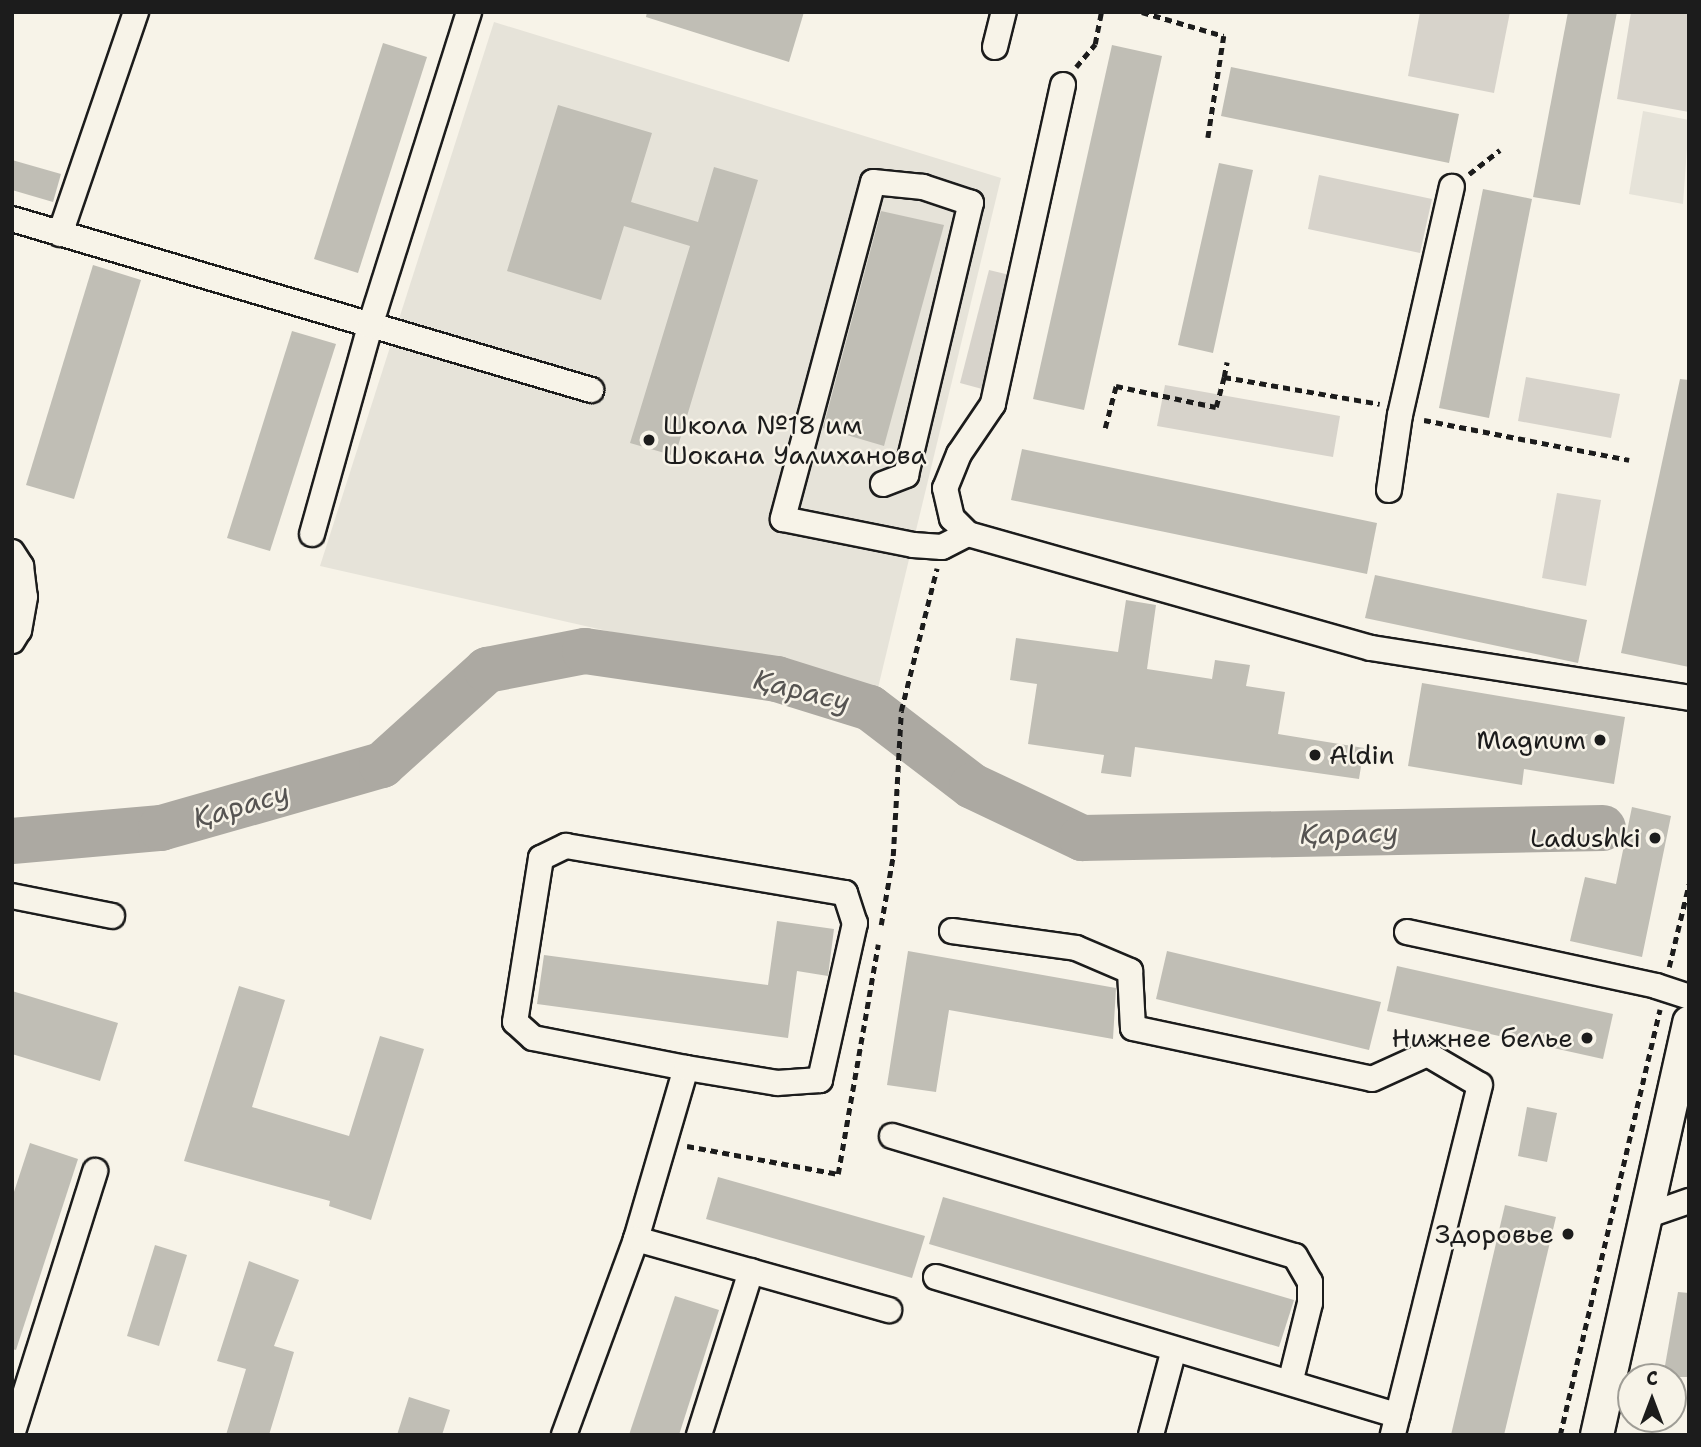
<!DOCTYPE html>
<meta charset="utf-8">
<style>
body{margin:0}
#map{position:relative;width:1701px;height:1447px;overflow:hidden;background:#f7f3e8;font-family:"Shantell Sans",sans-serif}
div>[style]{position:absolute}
.built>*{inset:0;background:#e6e3d9}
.green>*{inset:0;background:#d7d3cb}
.river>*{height:46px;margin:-23px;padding:0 23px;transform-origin:23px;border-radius:23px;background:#aca9a2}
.building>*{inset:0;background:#c0beb5}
.path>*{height:4.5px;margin-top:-2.25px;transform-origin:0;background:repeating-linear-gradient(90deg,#1c1c1c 0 7px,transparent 0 12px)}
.roads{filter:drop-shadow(2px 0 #1c1c1c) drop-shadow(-2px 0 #1c1c1c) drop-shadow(0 2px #1c1c1c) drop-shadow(0 -2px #1c1c1c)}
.minor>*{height:24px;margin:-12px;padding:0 12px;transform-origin:12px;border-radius:12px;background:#f7f3e8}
.major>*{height:32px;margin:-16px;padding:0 16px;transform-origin:16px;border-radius:16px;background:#f7f3e8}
.dots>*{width:19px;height:19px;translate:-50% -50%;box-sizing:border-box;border:4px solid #f7f3e8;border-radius:50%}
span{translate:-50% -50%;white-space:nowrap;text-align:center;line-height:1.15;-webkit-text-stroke:5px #f7f3e8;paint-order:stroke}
.poi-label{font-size:26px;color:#1c1c1c}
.left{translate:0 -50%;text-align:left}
.right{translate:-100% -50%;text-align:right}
.water-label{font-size:28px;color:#565452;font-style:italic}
.frame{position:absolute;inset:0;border:14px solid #1c1c1c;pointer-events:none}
.north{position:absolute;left:1617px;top:1363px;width:70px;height:70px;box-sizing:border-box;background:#f7f3e8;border:2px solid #9f9d96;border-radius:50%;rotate:0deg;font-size:19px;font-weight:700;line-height:28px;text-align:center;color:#1c1c1c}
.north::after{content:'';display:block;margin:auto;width:24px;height:32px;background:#1c1c1c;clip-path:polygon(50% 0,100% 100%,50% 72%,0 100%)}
</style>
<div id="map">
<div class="built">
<i style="clip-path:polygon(494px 22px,1001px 178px,877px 692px,320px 566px)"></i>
<i style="clip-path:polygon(1643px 111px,1689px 120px,1683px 204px,1629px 194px)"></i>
</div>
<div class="green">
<i style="clip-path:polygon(1420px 12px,1510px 12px,1494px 93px,1408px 76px)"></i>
<i style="clip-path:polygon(1631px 12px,1689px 12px,1689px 112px,1617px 99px)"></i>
<i style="clip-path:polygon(1319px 175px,1432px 199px,1420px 253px,1308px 229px)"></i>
<i style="clip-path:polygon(989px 270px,1026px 279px,997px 393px,960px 383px)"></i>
<i style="clip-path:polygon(1526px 377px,1620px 394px,1611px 438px,1518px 421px)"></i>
<i style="clip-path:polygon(1165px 385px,1340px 416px,1333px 457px,1157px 426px)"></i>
<i style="clip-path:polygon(1557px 493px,1601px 500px,1586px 586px,1542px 578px)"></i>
</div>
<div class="river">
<i style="left:12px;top:841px;width:150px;rotate:-5deg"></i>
<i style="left:161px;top:828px;width:230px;rotate:-15.9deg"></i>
<i style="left:382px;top:765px;width:142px;rotate:-42.1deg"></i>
<i style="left:487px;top:670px;width:100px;rotate:-11deg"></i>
<i style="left:585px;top:651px;width:194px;rotate:8.3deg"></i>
<i style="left:777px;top:679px;width:97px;rotate:17.3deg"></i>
<i style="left:870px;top:708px;width:128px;rotate:37.4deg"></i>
<i style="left:972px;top:786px;width:122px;rotate:25.3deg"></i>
<i style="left:1082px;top:838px;width:521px;rotate:-1.1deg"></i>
</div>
<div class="building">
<i style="clip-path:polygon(647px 12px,804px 12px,789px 62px,646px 17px)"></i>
<i style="clip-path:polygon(1568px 12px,1617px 12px,1580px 205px,1533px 197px)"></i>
<i style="clip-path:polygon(383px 43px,427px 57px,358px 273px,314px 259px)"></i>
<i style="clip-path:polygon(1112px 45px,1162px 56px,1084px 410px,1033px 399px)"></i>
<i style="clip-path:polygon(1231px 67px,1459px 114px,1449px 163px,1221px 116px)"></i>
<i style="clip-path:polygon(558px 105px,652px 133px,631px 202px,698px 222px,714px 167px,758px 180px,675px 456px,630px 443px,690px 246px,624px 226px,601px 300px,507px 271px)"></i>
<i style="clip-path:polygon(12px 160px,61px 174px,53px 202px,12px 190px)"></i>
<i style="clip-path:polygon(1219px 163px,1253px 170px,1213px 353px,1178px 345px)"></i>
<i style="clip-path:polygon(1483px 189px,1532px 199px,1489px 418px,1439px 408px)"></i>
<i style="clip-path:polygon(881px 211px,944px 225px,884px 446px,823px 428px)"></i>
<i style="clip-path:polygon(93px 265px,141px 280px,74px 499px,26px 485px)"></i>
<i style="clip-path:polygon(292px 331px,336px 344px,270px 551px,227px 538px)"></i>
<i style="clip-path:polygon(1680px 379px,1689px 380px,1689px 667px,1621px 653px)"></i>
<i style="clip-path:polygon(1022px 449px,1377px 523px,1367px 574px,1011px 500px)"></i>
<i style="clip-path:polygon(1375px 575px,1587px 620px,1578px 663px,1365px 618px)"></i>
<i style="clip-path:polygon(1126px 600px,1156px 605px,1147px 669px,1212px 679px,1215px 660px,1250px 665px,1246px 686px,1285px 692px,1278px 734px,1364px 748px,1359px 779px,1135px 747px,1131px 777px,1101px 773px,1104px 755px,1028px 744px,1037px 684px,1010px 680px,1016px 638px,1118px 652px)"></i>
<i style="clip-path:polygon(1422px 683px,1625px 717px,1614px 784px,1524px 769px,1522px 785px,1408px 766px)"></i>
<i style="clip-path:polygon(1632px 807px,1671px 816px,1642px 957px,1570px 941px,1585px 877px,1616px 884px)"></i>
<i style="clip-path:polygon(777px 921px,834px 929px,828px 976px,797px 971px,788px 1038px,537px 1004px,544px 955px,768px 985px)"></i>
<i style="clip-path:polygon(908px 951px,1116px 988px,1113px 1039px,949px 1010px,936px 1092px,887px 1085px)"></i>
<i style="clip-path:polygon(1167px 951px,1381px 1002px,1369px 1050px,1156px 999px)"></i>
<i style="clip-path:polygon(1397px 966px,1613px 1014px,1603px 1059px,1387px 1011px)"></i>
<i style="clip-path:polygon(239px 986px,285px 1000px,252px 1107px,349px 1136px,380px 1036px,424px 1049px,371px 1220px,329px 1206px,330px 1201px,184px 1161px)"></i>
<i style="clip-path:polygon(12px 991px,118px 1023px,100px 1081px,12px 1054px)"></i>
<i style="clip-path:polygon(1527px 1107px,1557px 1113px,1547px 1162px,1518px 1156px)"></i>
<i style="clip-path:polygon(30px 1143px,78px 1159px,16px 1350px,12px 1349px,12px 1198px)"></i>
<i style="clip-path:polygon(718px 1177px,925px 1236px,912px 1278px,706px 1219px)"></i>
<i style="clip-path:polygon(943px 1197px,1294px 1300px,1279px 1347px,929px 1244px)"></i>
<i style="clip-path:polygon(1505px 1205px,1556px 1217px,1504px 1435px,1451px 1435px)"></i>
<i style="clip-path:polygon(155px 1245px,187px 1255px,159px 1346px,127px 1336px)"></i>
<i style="clip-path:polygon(249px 1261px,299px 1280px,274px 1346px,294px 1352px,269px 1435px,226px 1435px,246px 1369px,217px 1361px)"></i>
<i style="clip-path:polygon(1678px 1292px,1689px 1293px,1689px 1377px,1663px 1377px)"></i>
<i style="clip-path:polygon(675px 1296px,719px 1310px,679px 1435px,629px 1435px)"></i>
<i style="clip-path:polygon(409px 1397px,450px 1410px,442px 1435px,397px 1435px)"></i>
</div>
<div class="path">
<i style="left:1142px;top:12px;width:85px;rotate:16.3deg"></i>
<i style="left:1224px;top:36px;width:103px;rotate:98.9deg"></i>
<i style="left:1076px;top:67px;width:30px;rotate:-50deg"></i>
<i style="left:1095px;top:44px;width:33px;rotate:-79deg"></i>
<i style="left:1469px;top:174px;width:39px;rotate:-38deg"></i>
<i style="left:1224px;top:377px;width:15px;rotate:-79deg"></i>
<i style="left:1424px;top:420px;width:209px;rotate:11deg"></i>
<i style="left:1105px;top:428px;width:43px;rotate:-75.3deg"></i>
<i style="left:1116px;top:386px;width:102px;rotate:11.9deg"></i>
<i style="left:1216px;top:407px;width:31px;rotate:-75deg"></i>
<i style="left:1224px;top:377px;width:158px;rotate:9.8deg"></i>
<i style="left:881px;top:925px;width:70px;rotate:-80.1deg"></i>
<i style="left:893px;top:856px;width:145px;rotate:-86.8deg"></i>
<i style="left:901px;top:711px;width:147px;rotate:-75.9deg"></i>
<i style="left:1669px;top:967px;width:85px;rotate:-76.5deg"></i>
<i style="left:687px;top:1146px;width:154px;rotate:10.5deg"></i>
<i style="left:838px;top:1174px;width:233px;rotate:-80.1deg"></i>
<i style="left:1560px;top:1435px;width:437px;rotate:-76.8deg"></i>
</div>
<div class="roads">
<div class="minor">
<i style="left:995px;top:47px;width:36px;rotate:-76deg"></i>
<i style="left:1063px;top:85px;width:327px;rotate:102.4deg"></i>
<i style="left:993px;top:404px;width:60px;rotate:124.2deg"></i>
<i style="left:959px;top:454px;width:37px;rotate:112deg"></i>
<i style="left:945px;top:488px;width:31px;rotate:77deg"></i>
<i style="left:952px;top:518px;width:23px;rotate:45deg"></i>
<i style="left:968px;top:534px;width:419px;rotate:15.8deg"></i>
<i style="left:1371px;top:648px;width:322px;rotate:8.9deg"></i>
<i style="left:12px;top:219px;width:604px;rotate:16.45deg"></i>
<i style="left:60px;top:234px;width:235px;rotate:-71.1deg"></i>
<i style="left:883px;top:484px;width:25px;rotate:-21deg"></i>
<i style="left:906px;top:475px;width:280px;rotate:-76.6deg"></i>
<i style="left:971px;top:203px;width:51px;rotate:-161.6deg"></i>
<i style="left:923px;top:187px;width:50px;rotate:-174.3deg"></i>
<i style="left:873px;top:182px;width:349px;rotate:105deg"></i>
<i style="left:783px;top:519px;width:133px;rotate:11.3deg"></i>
<i style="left:913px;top:545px;width:29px;rotate:4deg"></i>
<i style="left:942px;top:547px;width:29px;rotate:-27deg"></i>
<i style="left:1389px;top:490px;width:76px;rotate:-81.7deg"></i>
<i style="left:1400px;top:415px;width:234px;rotate:-77.2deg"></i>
<i style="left:312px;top:534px;width:216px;rotate:-74.4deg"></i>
<i style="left:370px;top:326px;width:329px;rotate:-72.5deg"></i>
<i style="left:12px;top:552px;width:17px;rotate:57deg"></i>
<i style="left:21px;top:566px;width:31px;rotate:83deg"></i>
<i style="left:25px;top:597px;width:34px;rotate:100deg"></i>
<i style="left:19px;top:630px;width:13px;rotate:122deg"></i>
<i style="left:12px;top:896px;width:102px;rotate:11.3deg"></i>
<i style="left:952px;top:931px;width:125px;rotate:7.8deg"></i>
<i style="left:1076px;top:948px;width:59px;rotate:23.1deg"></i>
<i style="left:1130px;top:971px;width:57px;rotate:87deg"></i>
<i style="left:1133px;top:1028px;width:244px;rotate:12deg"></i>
<i style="left:1372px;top:1079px;width:60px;rotate:-24.4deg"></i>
<i style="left:1427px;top:1054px;width:61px;rotate:30.3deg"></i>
<i style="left:1480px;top:1085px;width:361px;rotate:104deg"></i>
<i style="left:1407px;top:932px;width:255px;rotate:12.2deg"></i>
<i style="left:1656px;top:986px;width:35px;rotate:18deg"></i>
<i style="left:892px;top:1136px;width:420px;rotate:16.6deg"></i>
<i style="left:1295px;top:1256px;width:30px;rotate:60deg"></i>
<i style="left:1310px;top:1282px;width:21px;rotate:90deg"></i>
<i style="left:1310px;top:1303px;width:82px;rotate:104deg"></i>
<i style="left:1646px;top:1216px;width:46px;rotate:-19.2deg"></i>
<i style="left:636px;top:1239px;width:178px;rotate:-73.7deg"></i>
<i style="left:686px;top:1068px;width:156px;rotate:-168.9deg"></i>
<i style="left:533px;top:1038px;width:24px;rotate:-138deg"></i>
<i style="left:515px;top:1022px;width:166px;rotate:-81deg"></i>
<i style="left:541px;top:858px;width:28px;rotate:-26deg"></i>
<i style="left:566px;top:846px;width:283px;rotate:9.6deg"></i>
<i style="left:845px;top:893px;width:32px;rotate:72deg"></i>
<i style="left:855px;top:923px;width:161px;rotate:102.6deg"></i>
<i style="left:820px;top:1080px;width:43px;rotate:176deg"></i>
<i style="left:777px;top:1083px;width:92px;rotate:-170.6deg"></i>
<i style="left:936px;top:1277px;width:482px;rotate:16.7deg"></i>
<i style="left:12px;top:1435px;width:277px;rotate:-72.5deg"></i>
<i style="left:564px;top:1435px;width:209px;rotate:-69.8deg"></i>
<i style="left:636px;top:1239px;width:263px;rotate:15.7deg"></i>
<i style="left:699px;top:1435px;width:172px;rotate:-72.4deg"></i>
<i style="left:1151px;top:1435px;width:89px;rotate:-75deg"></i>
</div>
<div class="major">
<i style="left:1597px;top:1435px;width:423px;rotate:-77.4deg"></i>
</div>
</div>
<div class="dots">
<i style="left:649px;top:440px;background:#1c1c1c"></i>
<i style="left:1600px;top:740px;background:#1c1c1c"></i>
<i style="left:1315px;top:755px;background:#1c1c1c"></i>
<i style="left:1655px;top:838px;background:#1c1c1c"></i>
<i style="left:1587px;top:1038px;background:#1c1c1c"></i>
<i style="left:1568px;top:1234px;background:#1c1c1c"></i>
</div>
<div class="poi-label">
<span class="left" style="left:663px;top:440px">Школа №18 им<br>Шокана Уалиханова</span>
<span class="right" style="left:1586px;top:740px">Magnum</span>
<span class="left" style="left:1329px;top:755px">Aldin</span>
<span class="right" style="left:1641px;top:838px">Ladushki</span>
<span class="right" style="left:1573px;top:1038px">Нижнее белье</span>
<span class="right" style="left:1554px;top:1234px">Здоровье</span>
</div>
<div class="water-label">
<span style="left:802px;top:690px;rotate:14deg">Қарасу</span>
<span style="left:241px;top:805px;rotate:-16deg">Қарасу</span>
<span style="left:1349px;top:833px;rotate:-1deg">Қарасу</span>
</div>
<div class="frame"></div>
<div class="north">С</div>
</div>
